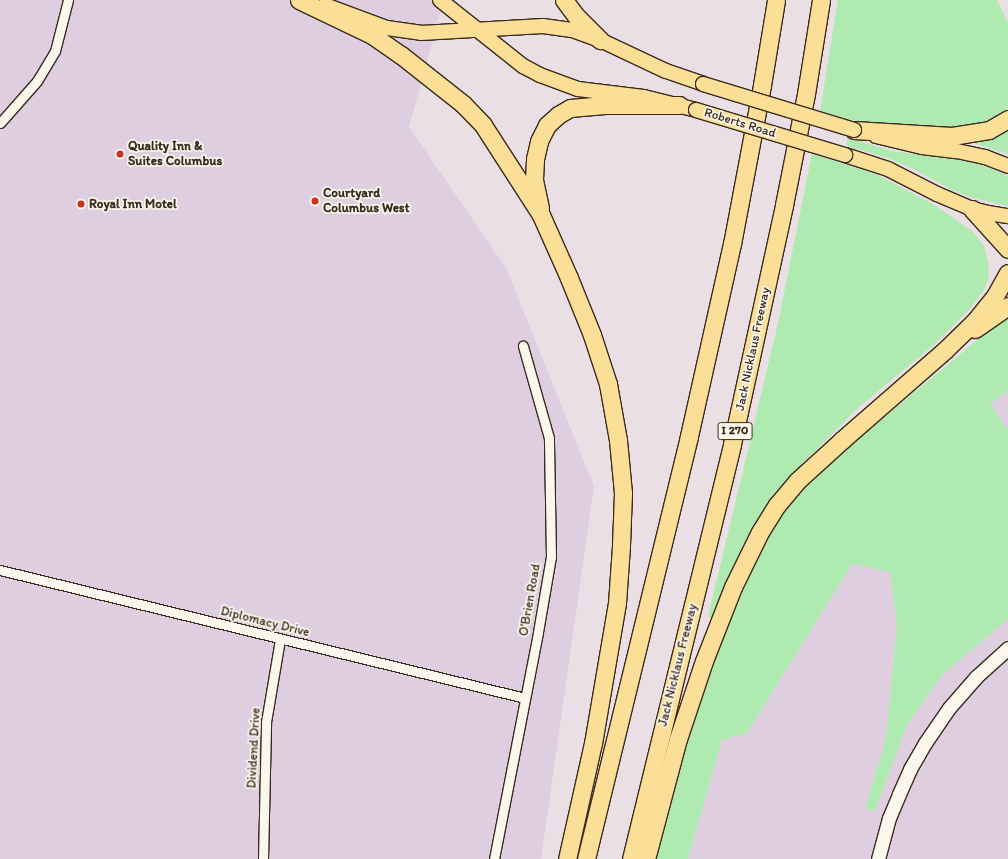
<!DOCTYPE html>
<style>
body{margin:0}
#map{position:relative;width:1008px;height:859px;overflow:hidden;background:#eadfe5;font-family:Itim,sans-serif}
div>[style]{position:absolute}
.built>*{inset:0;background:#decee0}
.green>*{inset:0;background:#afebb0}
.roads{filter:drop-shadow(1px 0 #3b2a1e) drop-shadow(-1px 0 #3b2a1e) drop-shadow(0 1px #3b2a1e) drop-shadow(0 -1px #3b2a1e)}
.street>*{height:9px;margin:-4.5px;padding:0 4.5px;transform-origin:4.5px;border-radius:4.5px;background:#fbf7ec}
.secondary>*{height:13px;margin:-6.5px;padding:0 6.5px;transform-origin:6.5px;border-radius:6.5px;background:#fbf7ec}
.primary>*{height:14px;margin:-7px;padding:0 7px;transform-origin:7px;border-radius:7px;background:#fbdf96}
.highway>*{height:17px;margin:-8.5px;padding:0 8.5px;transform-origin:8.5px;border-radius:8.5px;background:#fbdf96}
.bridges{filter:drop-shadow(1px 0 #3b2a1e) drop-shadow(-1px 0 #3b2a1e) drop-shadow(0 1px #3b2a1e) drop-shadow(0 -1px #3b2a1e)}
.primary-bridge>*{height:14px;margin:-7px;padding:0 7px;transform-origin:7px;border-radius:7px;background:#fbdf96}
.dots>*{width:11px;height:11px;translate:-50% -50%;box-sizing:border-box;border:2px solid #fbf7ec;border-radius:50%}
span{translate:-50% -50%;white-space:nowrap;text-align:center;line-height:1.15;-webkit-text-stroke:3.5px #fbf7ec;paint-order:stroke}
.shield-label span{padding:1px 3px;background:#fbf7ec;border:1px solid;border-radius:3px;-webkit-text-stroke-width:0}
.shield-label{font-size:12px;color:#3b2a1e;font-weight:700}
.street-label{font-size:13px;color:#3b2a1e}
.poi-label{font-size:13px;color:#3b2a1e;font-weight:700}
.left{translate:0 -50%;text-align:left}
</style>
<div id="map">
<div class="built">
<i style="clip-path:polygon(0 0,444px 0,409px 127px,506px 268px,594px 486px,541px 859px,0 859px)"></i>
<i style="clip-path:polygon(1008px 391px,1008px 430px,990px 404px)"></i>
<i style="clip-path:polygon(852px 564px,890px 572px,897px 625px,886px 738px,865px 809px,875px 810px,907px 725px,941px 676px,1008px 619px,1008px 859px,688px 859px,722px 740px,747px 733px)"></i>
</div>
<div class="green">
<i style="clip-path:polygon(838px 0,997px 0,1008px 23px,1008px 108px,997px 118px,982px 125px,941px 128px,870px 125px,820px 111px)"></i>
<i style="clip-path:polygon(1008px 129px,1008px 154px,976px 144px,976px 142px,992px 137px)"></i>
<i style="clip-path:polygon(847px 137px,892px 151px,971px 162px,995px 170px,1008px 176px,1008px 206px,973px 198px,956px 192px,913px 169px,888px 158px,847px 146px)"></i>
<i style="clip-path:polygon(812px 154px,876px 174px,933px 204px,972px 231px,984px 246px,988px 261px,989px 277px,984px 290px,969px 310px,935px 344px,859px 407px,802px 464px,775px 497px,713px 618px,708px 617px,777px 328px)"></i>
<i style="clip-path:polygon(1008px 314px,1008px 391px,990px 404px,1008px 430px,1008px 619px,941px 676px,907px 725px,875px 811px,865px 809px,886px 738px,897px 625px,890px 572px,852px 564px,747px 733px,722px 740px,688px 859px,654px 859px,666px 814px,697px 708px,735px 603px,751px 564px,771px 529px,796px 496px,842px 453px)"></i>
</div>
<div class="roads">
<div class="street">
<i style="left:0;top:123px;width:56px;rotate:-48.6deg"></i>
<i style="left:37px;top:81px;width:35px;rotate:-59deg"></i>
<i style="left:55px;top:51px;width:53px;rotate:-75.7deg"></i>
<i style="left:0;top:570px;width:540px;rotate:13.7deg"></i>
<i style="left:263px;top:859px;width:137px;rotate:-88.7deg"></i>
<i style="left:266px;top:722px;width:84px;rotate:-80.4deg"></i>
<i style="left:494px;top:859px;width:231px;rotate:-79deg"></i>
<i style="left:538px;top:632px;width:76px;rotate:-80.2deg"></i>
<i style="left:551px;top:557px;width:119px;rotate:-91deg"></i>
<i style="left:549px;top:438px;width:96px;rotate:-105.8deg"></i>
</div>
<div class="secondary">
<i style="left:878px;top:859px;width:42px;rotate:-75deg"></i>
<i style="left:889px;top:818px;width:26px;rotate:-67deg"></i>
<i style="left:899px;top:794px;width:27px;rotate:-66deg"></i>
<i style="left:910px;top:769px;width:30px;rotate:-60deg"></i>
<i style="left:925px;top:743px;width:42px;rotate:-55.6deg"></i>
<i style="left:949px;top:708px;width:41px;rotate:-48.9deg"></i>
<i style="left:976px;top:677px;width:43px;rotate:-42.2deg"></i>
</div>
<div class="primary">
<i style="left:440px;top:0;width:106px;rotate:38.5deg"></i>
<i style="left:523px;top:66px;width:19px;rotate:28deg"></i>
<i style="left:540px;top:75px;width:40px;rotate:20.2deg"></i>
<i style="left:578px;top:89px;width:66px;rotate:6.9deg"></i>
<i style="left:644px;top:97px;width:54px;rotate:14deg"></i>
<i style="left:325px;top:5px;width:66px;rotate:20.4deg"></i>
<i style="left:387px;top:28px;width:34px;rotate:8deg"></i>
<i style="left:421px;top:33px;width:122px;rotate:-3.3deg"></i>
<i style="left:543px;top:26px;width:29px;rotate:8deg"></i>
<i style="left:572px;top:30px;width:30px;rotate:20deg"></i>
<i style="left:600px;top:40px;width:73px;rotate:25.2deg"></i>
<i style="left:666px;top:71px;width:39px;rotate:19deg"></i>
<i style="left:876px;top:136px;width:47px;rotate:13.4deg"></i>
<i style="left:922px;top:147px;width:35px;rotate:7deg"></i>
<i style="left:957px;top:151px;width:29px;rotate:12deg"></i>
<i style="left:985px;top:157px;width:25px;rotate:21deg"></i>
<i style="left:845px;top:155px;width:45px;rotate:18deg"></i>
<i style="left:888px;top:169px;width:55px;rotate:27deg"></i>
<i style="left:937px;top:194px;width:38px;rotate:23deg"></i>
<i style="left:972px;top:209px;width:16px;rotate:14deg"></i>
<i style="left:988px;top:213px;width:20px;rotate:9deg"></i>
</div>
<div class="highway">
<i style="left:299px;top:0;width:81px;rotate:25.6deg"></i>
<i style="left:372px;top:35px;width:35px;rotate:35deg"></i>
<i style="left:401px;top:55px;width:79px;rotate:38.3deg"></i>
<i style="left:463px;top:104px;width:29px;rotate:46deg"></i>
<i style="left:483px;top:125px;width:107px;rotate:57.2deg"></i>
<i style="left:541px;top:215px;width:69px;rotate:66deg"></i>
<i style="left:569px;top:278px;width:61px;rotate:68deg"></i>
<i style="left:592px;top:335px;width:52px;rotate:71.9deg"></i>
<i style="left:608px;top:384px;width:57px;rotate:79.9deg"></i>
<i style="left:618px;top:440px;width:53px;rotate:84.6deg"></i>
<i style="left:623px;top:493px;width:53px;rotate:92.2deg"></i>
<i style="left:621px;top:546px;width:57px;rotate:94deg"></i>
<i style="left:617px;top:603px;width:142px;rotate:99.7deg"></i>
<i style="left:593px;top:743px;width:119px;rotate:102.6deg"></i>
<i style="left:564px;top:0;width:21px;rotate:53deg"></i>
<i style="left:577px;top:17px;width:33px;rotate:45deg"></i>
<i style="left:854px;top:130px;width:98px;rotate:3.5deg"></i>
<i style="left:952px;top:136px;width:37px;rotate:-9deg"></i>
<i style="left:989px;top:130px;width:22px;rotate:-30deg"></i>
<i style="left:540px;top:208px;width:30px;rotate:-102deg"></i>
<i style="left:534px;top:179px;width:20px;rotate:-87deg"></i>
<i style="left:535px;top:159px;width:18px;rotate:-77deg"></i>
<i style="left:539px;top:141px;width:18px;rotate:-63deg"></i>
<i style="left:547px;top:125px;width:15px;rotate:-42deg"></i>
<i style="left:558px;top:115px;width:14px;rotate:-30deg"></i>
<i style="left:570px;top:108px;width:35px;rotate:-5deg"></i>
<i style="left:605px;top:105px;width:74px"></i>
<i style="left:972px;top:209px;width:54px;rotate:48deg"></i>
<i style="left:975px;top:329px;width:40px;rotate:-34.9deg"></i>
<i style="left:586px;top:859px;width:435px;rotate:-76.3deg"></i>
<i style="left:689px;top:436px;width:197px;rotate:-77.4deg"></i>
<i style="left:732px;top:244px;width:162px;rotate:-79.3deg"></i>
<i style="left:762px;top:85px;width:86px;rotate:-80.6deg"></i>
<i style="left:631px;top:859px;width:427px;rotate:-76.3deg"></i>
<i style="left:732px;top:444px;width:245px;rotate:-77.7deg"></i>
<i style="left:784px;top:205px;width:113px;rotate:-78.8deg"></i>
<i style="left:806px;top:94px;width:95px;rotate:-80.9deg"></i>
<i style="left:646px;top:859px;width:124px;rotate:-75.1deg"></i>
<i style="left:678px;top:739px;width:82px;rotate:-71.6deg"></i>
<i style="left:704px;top:661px;width:79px;rotate:-68.6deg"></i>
<i style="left:733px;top:587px;width:61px;rotate:-63.9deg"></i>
<i style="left:760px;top:532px;width:32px;rotate:-58deg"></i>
<i style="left:777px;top:505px;width:31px;rotate:-50deg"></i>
<i style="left:797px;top:481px;width:61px;rotate:-42.3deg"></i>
<i style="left:842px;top:440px;width:137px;rotate:-41.1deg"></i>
<i style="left:945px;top:350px;width:40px;rotate:-44deg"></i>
<i style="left:974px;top:322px;width:33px;rotate:-51deg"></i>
<i style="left:995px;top:296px;width:26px;rotate:-61deg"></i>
</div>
</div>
<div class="bridges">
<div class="primary-bridge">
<i style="left:703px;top:84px;width:158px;rotate:16.9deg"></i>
<i style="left:696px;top:110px;width:156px;rotate:16.8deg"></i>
</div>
</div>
<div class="dots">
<i style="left:120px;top:154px;background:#c8321e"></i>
<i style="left:315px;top:201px;background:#c8321e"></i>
<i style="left:81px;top:204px;background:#c8321e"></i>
</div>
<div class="shield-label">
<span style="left:735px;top:431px">I 270</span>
</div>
<div class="street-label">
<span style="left:740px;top:123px;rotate:17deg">Roberts Road</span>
<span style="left:753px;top:349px;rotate:-78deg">Jack Nicklaus Freeway</span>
<span style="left:530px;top:600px;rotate:-80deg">O'Brien Road</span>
<span style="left:265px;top:622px;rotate:14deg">Diplomacy Drive</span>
<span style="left:678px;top:665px;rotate:-76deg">Jack Nicklaus Freeway</span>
<span style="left:254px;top:748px;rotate:-87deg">Dividend Drive</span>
</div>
<div class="poi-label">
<span class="left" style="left:128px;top:154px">Quality Inn &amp;<br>Suites Columbus</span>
<span class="left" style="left:323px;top:201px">Courtyard<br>Columbus West</span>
<span class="left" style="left:89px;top:204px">Royal Inn Motel</span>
</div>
</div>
